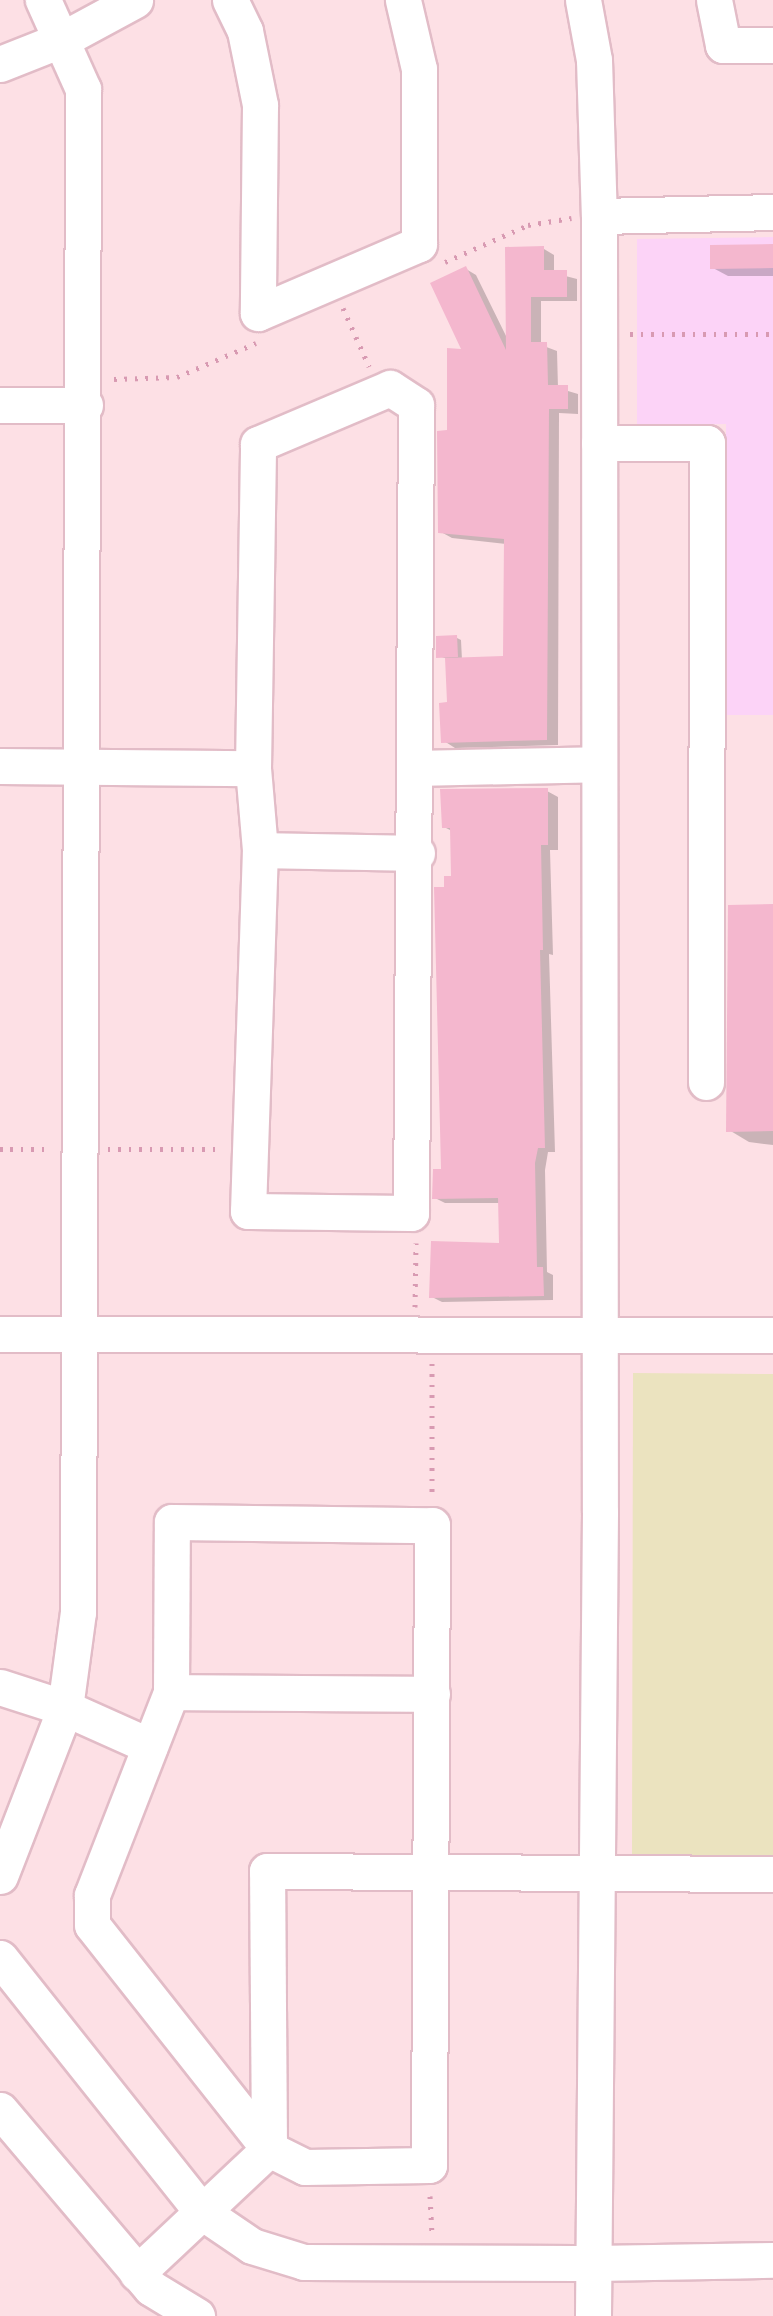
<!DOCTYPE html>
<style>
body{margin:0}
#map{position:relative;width:773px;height:2316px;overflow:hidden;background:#fde0e5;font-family:"Space Grotesk",sans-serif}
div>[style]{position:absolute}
.medical>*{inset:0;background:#fcd3f7}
.green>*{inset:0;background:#ebe3bf}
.shadow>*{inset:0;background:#0003}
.building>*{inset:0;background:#f4b7ce}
.path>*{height:5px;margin-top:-2.5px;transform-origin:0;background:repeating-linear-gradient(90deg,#d89ab2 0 2.5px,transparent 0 10.5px)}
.roads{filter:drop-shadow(2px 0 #e2bcc7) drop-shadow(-2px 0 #e2bcc7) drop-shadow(0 2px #e2bcc7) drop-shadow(0 -2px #e2bcc7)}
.minor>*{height:35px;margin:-17.5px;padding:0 17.5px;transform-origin:17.5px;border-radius:17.5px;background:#fff}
span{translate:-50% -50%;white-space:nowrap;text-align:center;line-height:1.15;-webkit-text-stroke:8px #ffe8eb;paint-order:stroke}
</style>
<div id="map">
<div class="medical">
<i style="clip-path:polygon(773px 237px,773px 715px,726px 715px,726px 424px,637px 426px,637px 239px)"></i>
</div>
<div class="green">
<i style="clip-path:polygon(633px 1373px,773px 1374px,773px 1860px,632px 1858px)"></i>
</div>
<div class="shadow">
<i style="clip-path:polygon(773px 247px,773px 276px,728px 276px,713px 268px)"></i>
<i style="clip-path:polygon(544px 249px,554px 255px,554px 273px,577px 279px,577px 301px,541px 301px,541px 345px,557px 351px,558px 388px,578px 394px,578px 414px,559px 413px,558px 745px,455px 748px,444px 741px,449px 705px,448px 659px,438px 656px,457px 638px,461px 640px,462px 660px,506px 658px,506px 544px,452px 538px,441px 532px,449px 432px,465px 351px,466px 269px,476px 275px,509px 342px)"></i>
<i style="clip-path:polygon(547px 791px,558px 797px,558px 850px,550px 850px,553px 955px,549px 954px,555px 1152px,548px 1152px,545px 1170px,547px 1272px,553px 1275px,553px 1300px,442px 1302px,432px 1297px,502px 1246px,501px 1203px,445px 1203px,435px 1198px,444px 1171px,446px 890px,453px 878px,452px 831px,444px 827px)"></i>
<i style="clip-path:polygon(773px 907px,773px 1145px,749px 1142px,729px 1130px)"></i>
</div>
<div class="building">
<i style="clip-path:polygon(773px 244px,773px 268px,710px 269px,710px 245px)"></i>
<i style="clip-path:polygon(544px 246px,544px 270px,567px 270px,567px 297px,531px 297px,531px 342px,547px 342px,548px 385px,568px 385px,568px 409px,549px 409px,547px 740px,441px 743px,439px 703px,447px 702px,445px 658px,503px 656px,504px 539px,438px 533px,437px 431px,447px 430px,447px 348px,461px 349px,430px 283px,466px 266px,506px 350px,505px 247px)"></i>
<i style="clip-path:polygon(457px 635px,458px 657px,436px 658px,436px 636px)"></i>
<i style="clip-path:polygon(548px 788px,548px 845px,541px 845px,543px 950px,540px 950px,545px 1148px,538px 1148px,535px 1163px,537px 1267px,543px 1267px,544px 1296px,429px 1298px,431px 1241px,499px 1243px,498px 1198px,432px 1199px,433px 1169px,441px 1169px,434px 887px,444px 887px,444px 876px,451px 876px,450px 828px,442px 828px,440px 789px)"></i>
<i style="clip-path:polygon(773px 904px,773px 1131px,726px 1132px,728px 905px)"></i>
</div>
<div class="path">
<i style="left:445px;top:262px;width:91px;rotate:-24deg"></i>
<i style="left:528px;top:225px;width:44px;rotate:-9.2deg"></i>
<i style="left:343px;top:308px;width:64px;rotate:65.9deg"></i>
<i style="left:630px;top:334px;width:143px"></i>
<i style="left:114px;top:379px;width:63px;rotate:-1.8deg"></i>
<i style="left:177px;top:377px;width:86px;rotate:-23.3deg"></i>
<i style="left:0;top:1149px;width:52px"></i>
<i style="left:108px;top:1149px;width:114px"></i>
<i style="left:415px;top:1307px;width:64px;rotate:-89.1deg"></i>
<i style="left:432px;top:1363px;width:134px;rotate:90deg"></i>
<i style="left:430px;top:2196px;width:39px;rotate:87deg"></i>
</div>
<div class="roads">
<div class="minor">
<i style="left:230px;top:0;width:34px;rotate:64deg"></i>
<i style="left:245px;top:31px;width:76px;rotate:78.5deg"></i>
<i style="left:260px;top:105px;width:208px;rotate:90.6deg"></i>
<i style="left:258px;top:313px;width:175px;rotate:-23.2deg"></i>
<i style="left:419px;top:244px;width:175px;rotate:-90deg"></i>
<i style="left:419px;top:69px;width:71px;rotate:-103.1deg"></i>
<i style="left:583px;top:0;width:61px;rotate:79.6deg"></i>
<i style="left:594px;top:60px;width:156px;rotate:88.2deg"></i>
<i style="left:599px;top:216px;width:1296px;rotate:89.96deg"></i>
<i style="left:600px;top:1512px;width:804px;rotate:90.5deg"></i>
<i style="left:714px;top:0;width:46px;rotate:78.7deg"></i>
<i style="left:723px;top:45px;width:50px"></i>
<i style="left:0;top:64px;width:68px;rotate:-21.6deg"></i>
<i style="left:63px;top:39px;width:82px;rotate:-28.4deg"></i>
<i style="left:599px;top:216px;width:174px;rotate:-1.3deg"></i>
<i style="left:390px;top:388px;width:31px;rotate:33deg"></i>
<i style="left:416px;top:405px;width:808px;rotate:90.35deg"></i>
<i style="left:411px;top:1213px;width:163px;rotate:-179.3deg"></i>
<i style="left:248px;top:1211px;width:361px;rotate:-88.1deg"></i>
<i style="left:260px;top:850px;width:82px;rotate:-94.9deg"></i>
<i style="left:253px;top:768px;width:324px;rotate:-89.1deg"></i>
<i style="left:258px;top:444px;width:143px;rotate:-23deg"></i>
<i style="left:0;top:405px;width:85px"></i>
<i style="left:599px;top:443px;width:108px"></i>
<i style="left:707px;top:443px;width:639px;rotate:90.09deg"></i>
<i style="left:0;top:766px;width:253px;rotate:0.5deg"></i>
<i style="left:414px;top:768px;width:184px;rotate:-1.2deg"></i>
<i style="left:260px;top:850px;width:157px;rotate:1.1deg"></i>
<i style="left:0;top:1334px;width:773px;rotate:0.07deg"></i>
<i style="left:172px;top:1522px;width:260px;rotate:0.7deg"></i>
<i style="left:432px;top:1525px;width:640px;rotate:90.27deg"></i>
<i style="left:429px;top:2165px;width:124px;rotate:179.1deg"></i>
<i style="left:305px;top:2167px;width:40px;rotate:-153.4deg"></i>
<i style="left:269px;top:2149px;width:285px;rotate:-128.3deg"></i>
<i style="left:92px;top:1925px;width:30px;rotate:-90deg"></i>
<i style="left:92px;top:1895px;width:218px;rotate:-68.7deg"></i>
<i style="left:171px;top:1692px;width:170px;rotate:-89.7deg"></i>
<i style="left:0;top:1687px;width:68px;rotate:17.9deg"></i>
<i style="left:65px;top:1708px;width:93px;rotate:24.1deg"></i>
<i style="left:171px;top:1692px;width:261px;rotate:0.4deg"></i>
<i style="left:0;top:1876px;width:180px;rotate:-68.8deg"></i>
<i style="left:65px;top:1708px;width:97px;rotate:-82.3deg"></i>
<i style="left:78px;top:1612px;width:1523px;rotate:-89.81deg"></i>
<i style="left:83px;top:89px;width:98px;rotate:-114.2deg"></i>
<i style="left:0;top:1958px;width:325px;rotate:51.5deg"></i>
<i style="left:202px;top:2212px;width:60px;rotate:34.2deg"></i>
<i style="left:252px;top:2246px;width:54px;rotate:17.1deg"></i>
<i style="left:304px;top:2262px;width:272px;rotate:0.2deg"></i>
<i style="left:0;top:2110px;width:233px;rotate:49.7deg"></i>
<i style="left:151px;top:2288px;width:54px;rotate:31.3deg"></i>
<i style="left:594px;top:2263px;width:179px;rotate:-1deg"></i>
<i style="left:137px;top:2273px;width:181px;rotate:-43.2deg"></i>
<i style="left:269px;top:2149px;width:278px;rotate:-90.4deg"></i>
<i style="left:267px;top:1871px;width:506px;rotate:0.34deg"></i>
</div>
</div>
</div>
